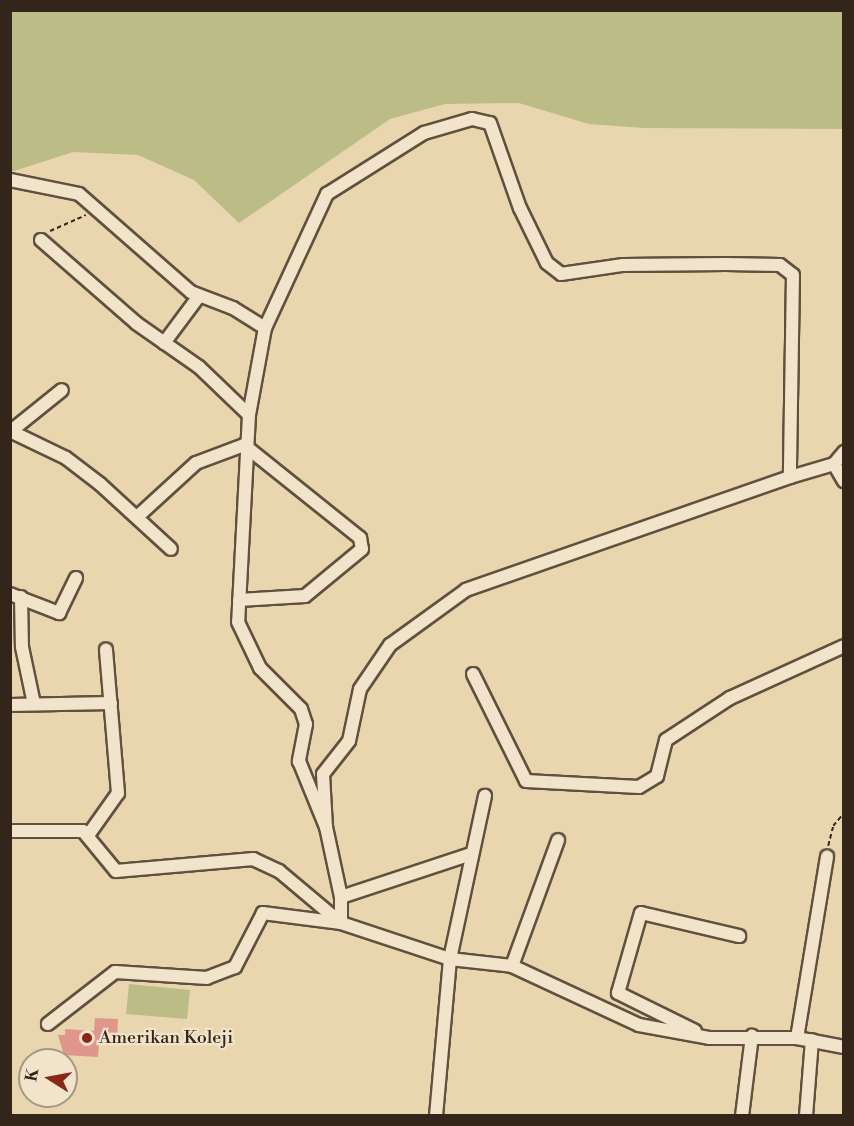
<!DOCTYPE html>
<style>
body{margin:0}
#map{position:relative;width:854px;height:1126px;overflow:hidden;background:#e9d5ae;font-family:"Libre Bodoni",serif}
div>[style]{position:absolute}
.green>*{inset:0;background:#bcbc86}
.building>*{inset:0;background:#e1968b}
.path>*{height:1.5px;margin-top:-0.75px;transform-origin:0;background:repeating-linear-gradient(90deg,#332519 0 4.5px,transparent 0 7.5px)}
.roads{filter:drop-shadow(2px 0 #60513e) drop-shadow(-2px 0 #60513e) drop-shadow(0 2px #60513e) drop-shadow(0 -2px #60513e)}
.minor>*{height:12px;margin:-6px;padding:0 6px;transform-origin:6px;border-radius:6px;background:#f1e4ca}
.dots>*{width:16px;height:16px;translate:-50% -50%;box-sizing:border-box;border:3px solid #f1e4ca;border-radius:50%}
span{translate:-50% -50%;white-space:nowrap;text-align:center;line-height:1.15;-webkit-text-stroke:4.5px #f1e4ca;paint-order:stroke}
.poi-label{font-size:18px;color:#332519}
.left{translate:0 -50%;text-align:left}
.frame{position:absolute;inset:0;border:12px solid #332519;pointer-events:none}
.north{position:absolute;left:18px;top:1048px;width:60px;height:60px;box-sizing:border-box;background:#f1e4ca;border:2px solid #a59883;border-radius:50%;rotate:281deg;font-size:16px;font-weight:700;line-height:24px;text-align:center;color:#332519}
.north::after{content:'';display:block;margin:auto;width:21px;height:27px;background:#8f2418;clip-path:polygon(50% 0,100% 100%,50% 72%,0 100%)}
</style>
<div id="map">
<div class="green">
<i style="clip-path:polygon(11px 10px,843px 11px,843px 129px,644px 128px,589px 124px,519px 103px,445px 104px,390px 119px,239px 223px,194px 180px,138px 155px,73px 152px,11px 172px)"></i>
<i style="clip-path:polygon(129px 984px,190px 990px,187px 1019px,126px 1014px)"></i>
</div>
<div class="building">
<i style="clip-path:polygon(95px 1018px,118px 1019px,117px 1041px,99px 1042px,98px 1057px,64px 1055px,58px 1035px,65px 1035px,65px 1029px,94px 1031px)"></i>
</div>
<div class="path">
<i style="left:50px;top:231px;width:39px;rotate:-24deg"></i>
<i style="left:828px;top:846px;width:21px;rotate:-76deg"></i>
<i style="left:833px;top:826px;width:17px;rotate:-50deg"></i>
</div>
<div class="roads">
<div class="minor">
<i style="left:10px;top:180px;width:70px;rotate:11.5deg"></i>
<i style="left:79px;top:194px;width:149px;rotate:41.2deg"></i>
<i style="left:191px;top:292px;width:45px;rotate:20.9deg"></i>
<i style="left:233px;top:308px;width:38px;rotate:32deg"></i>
<i style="left:265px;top:328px;width:148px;rotate:-65.2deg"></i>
<i style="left:327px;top:194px;width:115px;rotate:-32.2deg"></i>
<i style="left:424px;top:133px;width:50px;rotate:-16.3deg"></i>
<i style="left:472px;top:119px;width:18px;rotate:13deg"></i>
<i style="left:490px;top:123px;width:90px;rotate:70.6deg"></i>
<i style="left:520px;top:208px;width:61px;rotate:63.9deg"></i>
<i style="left:547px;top:263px;width:18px;rotate:38deg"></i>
<i style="left:561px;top:274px;width:63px;rotate:-8.3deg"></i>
<i style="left:623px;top:265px;width:103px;rotate:-0.6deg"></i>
<i style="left:726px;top:264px;width:54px;rotate:1.1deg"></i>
<i style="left:780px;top:265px;width:16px;rotate:38deg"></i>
<i style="left:793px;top:275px;width:202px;rotate:90.9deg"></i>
<i style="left:790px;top:477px;width:343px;rotate:160.8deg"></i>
<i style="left:466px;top:590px;width:94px;rotate:144.1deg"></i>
<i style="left:390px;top:645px;width:53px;rotate:124.3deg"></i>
<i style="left:360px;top:689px;width:53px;rotate:101.9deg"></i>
<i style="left:349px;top:741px;width:42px;rotate:128.2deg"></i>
<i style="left:323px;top:774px;width:53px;rotate:86.8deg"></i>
<i style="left:41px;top:240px;width:126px;rotate:41.1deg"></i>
<i style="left:136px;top:323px;width:77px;rotate:34.9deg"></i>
<i style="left:199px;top:367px;width:69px;rotate:43.8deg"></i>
<i style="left:249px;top:415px;width:207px;rotate:93deg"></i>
<i style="left:238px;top:622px;width:51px;rotate:64.4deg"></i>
<i style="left:260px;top:668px;width:58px;rotate:45deg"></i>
<i style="left:301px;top:709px;width:16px;rotate:72deg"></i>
<i style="left:306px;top:724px;width:38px;rotate:101deg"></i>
<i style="left:299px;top:761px;width:71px;rotate:67.8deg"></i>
<i style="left:326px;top:827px;width:72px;rotate:77.9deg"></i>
<i style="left:341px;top:897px;width:26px;rotate:90deg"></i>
<i style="left:341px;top:923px;width:79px;rotate:-172.7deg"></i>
<i style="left:263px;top:913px;width:61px;rotate:117.4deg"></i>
<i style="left:235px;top:967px;width:30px;rotate:159deg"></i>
<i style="left:207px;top:978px;width:92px;rotate:-176.3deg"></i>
<i style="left:115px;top:972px;width:85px;rotate:142.2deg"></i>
<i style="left:164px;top:343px;width:59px;rotate:-53.3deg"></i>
<i style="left:249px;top:415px;width:88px;rotate:-79.6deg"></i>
<i style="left:10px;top:431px;width:62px;rotate:25.7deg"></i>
<i style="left:66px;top:458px;width:43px;rotate:37.4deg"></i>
<i style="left:100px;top:484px;width:96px;rotate:42.5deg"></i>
<i style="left:11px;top:431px;width:65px;rotate:-38.8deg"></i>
<i style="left:834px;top:464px;width:20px;rotate:60deg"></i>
<i style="left:790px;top:477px;width:46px;rotate:-16.5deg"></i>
<i style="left:834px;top:464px;width:16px;rotate:-50deg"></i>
<i style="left:137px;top:517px;width:80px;rotate:-42.5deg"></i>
<i style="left:196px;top:463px;width:51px;rotate:-20.6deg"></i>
<i style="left:244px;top:445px;width:149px;rotate:38.7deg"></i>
<i style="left:360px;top:538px;width:11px;rotate:80deg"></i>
<i style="left:362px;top:549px;width:74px;rotate:140.5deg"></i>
<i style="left:305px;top:596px;width:66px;rotate:176.5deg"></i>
<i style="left:10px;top:594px;width:53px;rotate:21.2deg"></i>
<i style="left:59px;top:613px;width:39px;rotate:-64deg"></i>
<i style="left:21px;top:597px;width:50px;rotate:88.9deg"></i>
<i style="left:22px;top:647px;width:58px;rotate:78.1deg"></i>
<i style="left:473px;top:674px;width:119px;rotate:63.6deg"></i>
<i style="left:526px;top:781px;width:113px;rotate:3deg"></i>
<i style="left:639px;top:787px;width:21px;rotate:-31deg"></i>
<i style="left:657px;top:776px;width:37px;rotate:-76deg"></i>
<i style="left:666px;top:740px;width:77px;rotate:-33.3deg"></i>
<i style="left:730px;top:698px;width:125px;rotate:-24.5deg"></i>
<i style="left:10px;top:705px;width:101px;rotate:-1.1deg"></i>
<i style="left:10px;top:831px;width:73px"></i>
<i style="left:83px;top:831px;width:52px;rotate:50.5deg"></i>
<i style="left:116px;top:871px;width:138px;rotate:-5deg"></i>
<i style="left:253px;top:859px;width:29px;rotate:25deg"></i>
<i style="left:279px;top:871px;width:81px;rotate:40deg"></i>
<i style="left:341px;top:923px;width:115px;rotate:18.3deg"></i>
<i style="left:450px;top:959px;width:62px;rotate:6.4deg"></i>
<i style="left:512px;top:966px;width:140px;rotate:24.9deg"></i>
<i style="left:639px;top:1025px;width:71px;rotate:10.5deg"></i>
<i style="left:709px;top:1038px;width:88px"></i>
<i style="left:797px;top:1038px;width:48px;rotate:10.8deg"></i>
<i style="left:89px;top:834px;width:50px;rotate:-54.7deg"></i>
<i style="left:118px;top:793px;width:144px;rotate:-94.8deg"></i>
<i style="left:341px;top:897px;width:137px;rotate:-18.3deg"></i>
<i style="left:512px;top:966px;width:134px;rotate:-69.9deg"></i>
<i style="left:695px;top:1031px;width:86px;rotate:-153.7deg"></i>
<i style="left:618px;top:993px;width:83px;rotate:-74deg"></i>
<i style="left:641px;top:913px;width:101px;rotate:13.2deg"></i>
<i style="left:797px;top:1038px;width:184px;rotate:-80.6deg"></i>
<i style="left:436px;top:1116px;width:158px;rotate:-84.9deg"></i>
<i style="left:450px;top:959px;width:167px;rotate:-77.9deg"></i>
<i style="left:742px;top:1116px;width:81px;rotate:-82.9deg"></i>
<i style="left:806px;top:1116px;width:76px;rotate:-85.5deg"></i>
</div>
</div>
<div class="dots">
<i style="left:87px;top:1038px;background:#8f2418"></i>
</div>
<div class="poi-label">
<span class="left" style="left:99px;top:1038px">Amerikan Koleji</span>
</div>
<div class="frame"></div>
<div class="north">K</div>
</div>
